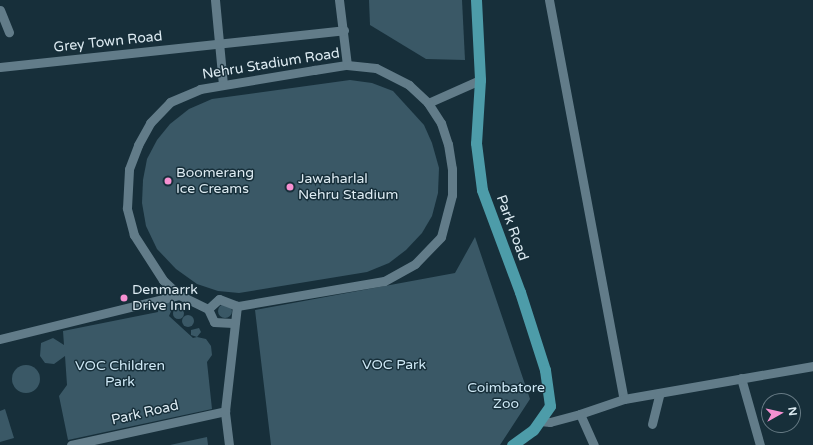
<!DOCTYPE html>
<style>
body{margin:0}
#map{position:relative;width:813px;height:445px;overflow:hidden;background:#172f3a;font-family:"Varela Round",sans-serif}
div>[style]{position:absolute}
.green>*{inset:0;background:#3a5866}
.round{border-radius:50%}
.minor>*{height:9px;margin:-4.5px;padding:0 4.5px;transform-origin:4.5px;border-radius:4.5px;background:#627c89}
.major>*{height:11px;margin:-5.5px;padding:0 5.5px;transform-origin:5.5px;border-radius:5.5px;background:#4d9ca9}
.dots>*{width:11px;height:11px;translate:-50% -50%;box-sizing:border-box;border:2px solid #172f3a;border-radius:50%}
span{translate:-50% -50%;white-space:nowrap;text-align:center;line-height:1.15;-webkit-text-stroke:3px #172f3a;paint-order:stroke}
.street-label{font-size:14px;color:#ddebf2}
.poi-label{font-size:14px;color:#ddebf2}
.left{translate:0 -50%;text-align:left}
.park-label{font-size:14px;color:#cfe9f6}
.north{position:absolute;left:761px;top:393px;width:40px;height:40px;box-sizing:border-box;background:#172f3a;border:1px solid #667a84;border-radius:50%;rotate:82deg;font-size:11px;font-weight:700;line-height:16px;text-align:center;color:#ddebf2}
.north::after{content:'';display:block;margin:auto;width:14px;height:18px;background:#f690d1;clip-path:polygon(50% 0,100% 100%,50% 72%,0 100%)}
</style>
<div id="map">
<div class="green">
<i style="clip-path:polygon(369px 0,462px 0,465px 60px,426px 59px,370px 25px)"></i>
<i style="clip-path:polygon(350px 80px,372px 83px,393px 91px,424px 125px,432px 143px,439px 168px,438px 193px,432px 216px,422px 233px,406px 250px,389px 263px,367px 272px,239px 293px,218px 291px,197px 284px,176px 269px,157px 249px,146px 226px,142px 203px,143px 180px,147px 159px,157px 140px,170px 124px,189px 109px,212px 99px)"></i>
<i style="clip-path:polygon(475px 237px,530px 399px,500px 445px,271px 445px,255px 310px,455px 273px)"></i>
<i style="clip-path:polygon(168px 301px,173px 307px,169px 316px,193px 338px,197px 337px,191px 335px,191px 330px,199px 328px,201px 332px,197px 337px,206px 339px,211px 346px,212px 355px,207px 362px,212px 409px,68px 440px,59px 396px,67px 385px,65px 356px,54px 364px,45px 363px,40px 356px,41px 343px,53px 338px,64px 345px,63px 331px,158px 312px,159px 303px)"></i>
<i class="round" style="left:218px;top:304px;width:14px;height:14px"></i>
<i class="round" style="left:172.5px;top:307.5px;width:11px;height:11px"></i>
<i class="round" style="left:182px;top:315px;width:12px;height:12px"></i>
<i class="round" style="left:12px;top:365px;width:28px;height:28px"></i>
<i style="clip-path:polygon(5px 409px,14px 438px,0 442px,0 411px)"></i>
<i style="clip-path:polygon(207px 437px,208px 445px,170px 445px)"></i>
</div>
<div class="minor">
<i style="left:215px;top:0;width:85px;rotate:84.6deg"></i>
<i style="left:339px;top:0;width:65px;rotate:83deg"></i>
<i style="left:549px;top:0;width:406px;rotate:79.4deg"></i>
<i style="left:624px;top:399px;width:46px;rotate:161.2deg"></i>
<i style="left:0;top:10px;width:24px;rotate:68deg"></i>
<i style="left:0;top:67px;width:346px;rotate:-6.1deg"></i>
<i style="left:428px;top:103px;width:57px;rotate:-23.9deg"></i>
<i style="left:208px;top:309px;width:32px;rotate:-154deg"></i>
<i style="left:179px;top:295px;width:22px;rotate:-137deg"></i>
<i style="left:163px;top:280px;width:54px;rotate:-122.8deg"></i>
<i style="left:134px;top:235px;width:28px;rotate:-105deg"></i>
<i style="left:127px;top:208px;width:39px;rotate:-87deg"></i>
<i style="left:129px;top:169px;width:26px;rotate:-69deg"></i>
<i style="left:138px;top:145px;width:25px;rotate:-61deg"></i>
<i style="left:150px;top:123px;width:29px;rotate:-46deg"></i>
<i style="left:170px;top:102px;width:33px;rotate:-23deg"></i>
<i style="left:200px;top:89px;width:116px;rotate:-9.5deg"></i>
<i style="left:314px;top:70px;width:33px;rotate:-9deg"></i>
<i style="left:347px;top:65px;width:29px;rotate:6deg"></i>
<i style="left:376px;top:68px;width:37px;rotate:27deg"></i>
<i style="left:409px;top:85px;width:26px;rotate:43deg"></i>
<i style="left:428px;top:103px;width:24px;rotate:57deg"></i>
<i style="left:441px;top:123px;width:22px;rotate:72deg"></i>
<i style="left:448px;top:144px;width:25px;rotate:81deg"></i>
<i style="left:452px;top:169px;width:26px;rotate:90deg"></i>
<i style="left:452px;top:195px;width:43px;rotate:104.7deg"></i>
<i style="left:441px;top:237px;width:37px;rotate:134deg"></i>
<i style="left:415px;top:264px;width:35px;rotate:151deg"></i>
<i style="left:384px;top:281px;width:149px;rotate:170.3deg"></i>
<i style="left:208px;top:309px;width:15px;rotate:-42deg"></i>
<i style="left:219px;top:299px;width:19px;rotate:21deg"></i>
<i style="left:208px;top:309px;width:14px;rotate:65deg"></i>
<i style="left:214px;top:322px;width:19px;rotate:3deg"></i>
<i style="left:0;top:339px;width:184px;rotate:-13.8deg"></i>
<i style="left:741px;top:378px;width:70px;rotate:74.2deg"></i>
<i style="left:624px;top:399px;width:192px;rotate:-9.9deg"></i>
<i style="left:540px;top:421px;width:10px;rotate:6deg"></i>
<i style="left:550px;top:422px;width:31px;rotate:-15deg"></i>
<i style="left:580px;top:414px;width:34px;rotate:66deg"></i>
<i style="left:652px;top:424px;width:32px;rotate:-76deg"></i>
<i style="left:71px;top:445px;width:158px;rotate:-12.4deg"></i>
<i style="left:229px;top:445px;width:34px;rotate:-97deg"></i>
<i style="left:225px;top:411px;width:106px;rotate:-83.5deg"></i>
</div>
<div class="major">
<i style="left:476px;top:0;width:80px;rotate:87.1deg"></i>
<i style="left:480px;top:80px;width:63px;rotate:93.6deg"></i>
<i style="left:476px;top:143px;width:47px;rotate:82.7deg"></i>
<i style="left:482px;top:190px;width:109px;rotate:69.6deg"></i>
<i style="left:520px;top:292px;width:82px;rotate:72.2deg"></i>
<i style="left:545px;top:370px;width:36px;rotate:82deg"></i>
<i style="left:550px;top:406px;width:29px;rotate:125deg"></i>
<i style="left:533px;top:430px;width:26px;rotate:144deg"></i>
</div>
<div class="dots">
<i style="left:168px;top:181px;background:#f690d1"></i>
<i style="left:290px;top:187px;background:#f690d1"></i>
<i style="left:124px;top:298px;background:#f690d1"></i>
</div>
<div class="street-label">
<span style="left:108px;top:42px;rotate:-6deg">Grey Town Road</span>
<span style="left:271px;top:64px;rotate:-9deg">Nehru Stadium Road</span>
<span style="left:512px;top:228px;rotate:70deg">Park Road</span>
<span style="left:145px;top:413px;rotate:-13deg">Park Road</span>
</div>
<div class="poi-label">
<span class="left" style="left:176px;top:181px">Boomerang<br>Ice Creams</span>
<span class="left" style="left:298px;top:187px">Jawaharlal<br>Nehru Stadium</span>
<span class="left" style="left:132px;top:298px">Denmarrk<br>Drive Inn</span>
</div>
<div class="park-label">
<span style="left:394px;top:365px">VOC Park</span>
<span style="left:120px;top:374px">VOC Children<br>Park</span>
<span style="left:506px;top:396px">Coimbatore<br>Zoo</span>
</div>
<div class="north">N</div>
</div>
